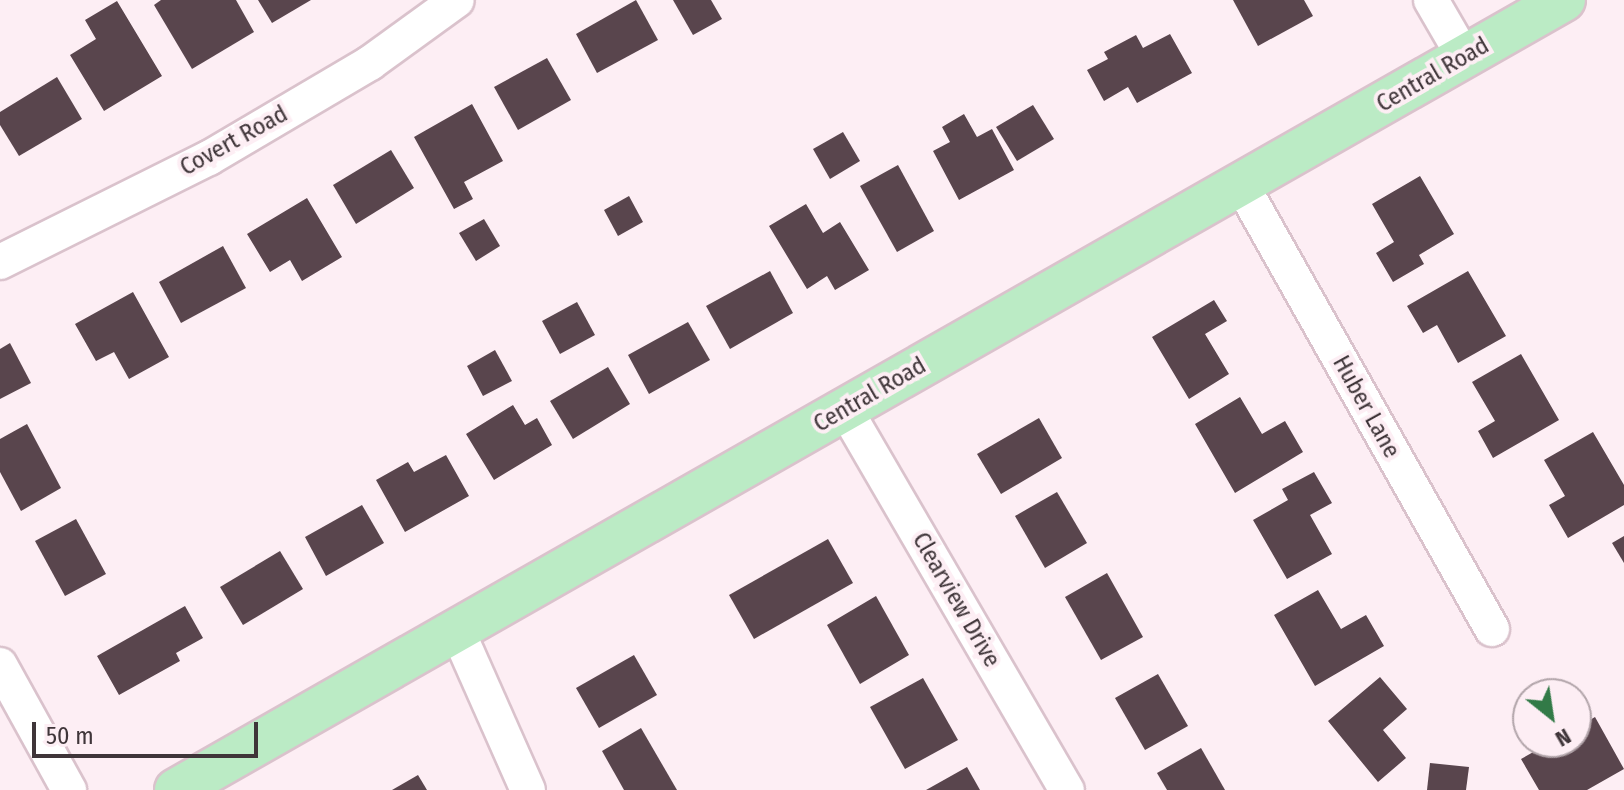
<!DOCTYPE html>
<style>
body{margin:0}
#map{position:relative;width:1624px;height:790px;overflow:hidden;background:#fdeef4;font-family:"Fira Sans Condensed",sans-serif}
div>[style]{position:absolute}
.building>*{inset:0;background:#59454d}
.roads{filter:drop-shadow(2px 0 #dac2cc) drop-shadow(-2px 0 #dac2cc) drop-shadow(0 2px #dac2cc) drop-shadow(0 -2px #dac2cc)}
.minor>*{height:34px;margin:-17px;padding:0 17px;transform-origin:17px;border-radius:17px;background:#fff}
.major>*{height:42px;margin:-21px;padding:0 21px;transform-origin:21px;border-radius:21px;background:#bbebc5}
span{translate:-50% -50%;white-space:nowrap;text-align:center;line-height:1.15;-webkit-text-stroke:8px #fdeef4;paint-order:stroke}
.street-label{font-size:24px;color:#3f3539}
.north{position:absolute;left:1512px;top:678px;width:80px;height:80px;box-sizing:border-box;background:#fdeef4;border:2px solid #b1a4a9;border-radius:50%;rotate:150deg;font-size:22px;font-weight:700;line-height:32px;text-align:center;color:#3f3539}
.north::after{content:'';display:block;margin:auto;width:28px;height:36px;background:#327a47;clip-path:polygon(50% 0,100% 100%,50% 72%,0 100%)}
.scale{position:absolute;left:32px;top:722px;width:226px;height:36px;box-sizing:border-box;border:4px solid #3f3539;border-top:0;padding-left:10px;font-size:24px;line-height:28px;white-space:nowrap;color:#3f3539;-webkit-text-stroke:6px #fdeef4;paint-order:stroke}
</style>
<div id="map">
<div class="building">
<i style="clip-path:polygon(161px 0,236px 0,254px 32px,192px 69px,154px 5px)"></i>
<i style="clip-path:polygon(258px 0,311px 0,272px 23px)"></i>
<i style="clip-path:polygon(636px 0,658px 40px,597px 73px,576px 34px)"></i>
<i style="clip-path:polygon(673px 0,711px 0,722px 19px,693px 35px)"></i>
<i style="clip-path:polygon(1233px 0,1304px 0,1313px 16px,1258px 46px)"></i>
<i style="clip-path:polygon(117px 1px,162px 76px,104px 111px,70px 55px,96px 39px,85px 20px)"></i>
<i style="clip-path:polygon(1170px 34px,1192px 73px,1137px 103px,1128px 87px,1104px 101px,1087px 70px,1108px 59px,1104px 52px,1136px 35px,1143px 48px)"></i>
<i style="clip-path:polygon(547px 58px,571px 100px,518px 130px,494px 87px)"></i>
<i style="clip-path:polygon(57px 77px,82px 119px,19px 156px,0 125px,0 112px)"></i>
<i style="clip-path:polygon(472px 104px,503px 161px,464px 182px,473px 199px,454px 209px,414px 137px)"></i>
<i style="clip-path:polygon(1033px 105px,1054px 139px,1017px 161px,996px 127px)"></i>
<i style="clip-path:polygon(964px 114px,977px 137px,992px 129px,1014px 170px,959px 200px,933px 151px,950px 142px,942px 127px)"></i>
<i style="clip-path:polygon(843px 132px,860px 161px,830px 179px,813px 149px)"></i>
<i style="clip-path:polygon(391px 150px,414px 188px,356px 224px,333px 185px)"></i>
<i style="clip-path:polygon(898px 165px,934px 231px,897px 252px,860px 186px)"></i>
<i style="clip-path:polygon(1420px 176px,1454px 234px,1419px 255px,1424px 264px,1393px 282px,1376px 253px,1394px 242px,1372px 204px)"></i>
<i style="clip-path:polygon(629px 196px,643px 222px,618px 236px,604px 210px)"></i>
<i style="clip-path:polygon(307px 198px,342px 257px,302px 281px,290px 260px,270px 272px,247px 234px)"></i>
<i style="clip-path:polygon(806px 204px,823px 233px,840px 222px,869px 270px,835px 290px,827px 276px,807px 289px,769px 226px)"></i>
<i style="clip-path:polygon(484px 219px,500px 246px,476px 261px,459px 233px)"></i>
<i style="clip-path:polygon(223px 246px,246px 288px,181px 323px,159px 282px)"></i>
<i style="clip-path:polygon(770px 271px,793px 313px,730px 349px,706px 306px)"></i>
<i style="clip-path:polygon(1468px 271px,1506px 336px,1458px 363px,1437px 325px,1423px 333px,1407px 306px)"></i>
<i style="clip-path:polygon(133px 292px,169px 357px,129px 379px,114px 352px,96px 361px,75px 324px)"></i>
<i style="clip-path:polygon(1214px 300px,1227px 321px,1205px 334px,1229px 374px,1189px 399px,1152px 337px)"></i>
<i style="clip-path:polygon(577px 302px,595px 335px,560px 354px,542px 321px)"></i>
<i style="clip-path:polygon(688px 322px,710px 360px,649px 394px,628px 355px)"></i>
<i style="clip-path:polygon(10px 343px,31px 383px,0 399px,0 349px)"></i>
<i style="clip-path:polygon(495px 350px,512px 381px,483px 396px,467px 366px)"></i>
<i style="clip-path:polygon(1521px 354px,1559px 420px,1493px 458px,1478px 431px,1495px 421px,1472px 382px)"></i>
<i style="clip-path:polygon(608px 367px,630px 404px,573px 439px,550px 401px)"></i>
<i style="clip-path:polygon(1240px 397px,1262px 434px,1285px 421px,1303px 452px,1235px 493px,1195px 424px)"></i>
<i style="clip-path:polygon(513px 405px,525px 425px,537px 418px,552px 445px,494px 480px,466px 434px)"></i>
<i style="clip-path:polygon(1039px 418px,1062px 458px,1001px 494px,977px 454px)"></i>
<i style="clip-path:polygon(27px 424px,61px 488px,21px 511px,0 472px,0 439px)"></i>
<i style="clip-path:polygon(1593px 432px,1624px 485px,1624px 505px,1568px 538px,1549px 505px,1565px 496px,1544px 460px)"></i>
<i style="clip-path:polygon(446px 455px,469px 496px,405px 532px,376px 480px,408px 462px,414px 472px)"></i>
<i style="clip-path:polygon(1314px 472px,1332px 503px,1310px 515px,1332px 554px,1287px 579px,1253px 520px,1288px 500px,1282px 489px)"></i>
<i style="clip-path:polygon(1057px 492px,1087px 543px,1045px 568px,1015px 516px)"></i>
<i style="clip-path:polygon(362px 505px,384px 543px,326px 576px,305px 537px)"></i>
<i style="clip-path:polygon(76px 519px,106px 574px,65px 596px,35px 541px)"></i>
<i style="clip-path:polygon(1624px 536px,1624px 563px,1612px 543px)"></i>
<i style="clip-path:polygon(828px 539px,853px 583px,754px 639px,729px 595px)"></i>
<i style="clip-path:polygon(280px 551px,303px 589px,243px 625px,220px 587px)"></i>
<i style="clip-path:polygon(1107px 573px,1143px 637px,1101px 660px,1065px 597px)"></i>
<i style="clip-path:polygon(1318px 590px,1341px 629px,1366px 615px,1384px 646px,1315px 686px,1274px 615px)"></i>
<i style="clip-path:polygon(876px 596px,909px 655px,860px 684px,827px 625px)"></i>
<i style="clip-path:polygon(185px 606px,203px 638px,176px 653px,180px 661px,119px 695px,97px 656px)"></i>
<i style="clip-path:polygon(634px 655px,657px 695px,599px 728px,576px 688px)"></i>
<i style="clip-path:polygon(1158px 674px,1188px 726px,1145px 750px,1115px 698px)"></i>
<i style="clip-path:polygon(1380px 677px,1407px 709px,1383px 730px,1406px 758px,1378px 782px,1328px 721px)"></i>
<i style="clip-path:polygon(923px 678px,958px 740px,905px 769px,870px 707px)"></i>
<i style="clip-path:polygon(1595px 717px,1624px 769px,1587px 790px,1539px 790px,1521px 759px,1551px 742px,1576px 742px,1576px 728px)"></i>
<i style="clip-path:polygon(641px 728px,677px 790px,624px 790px,602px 751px)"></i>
<i style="clip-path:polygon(1201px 748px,1225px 790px,1167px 790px,1157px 773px)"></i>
<i style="clip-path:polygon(1430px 763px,1469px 767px,1466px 790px,1427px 790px)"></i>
<i style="clip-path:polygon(967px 767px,980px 790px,926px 790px)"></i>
<i style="clip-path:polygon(418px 775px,427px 790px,392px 790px)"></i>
</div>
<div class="roads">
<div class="minor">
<i style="left:1431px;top:0;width:66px;rotate:59.9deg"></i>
<i style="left:1241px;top:184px;width:511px;rotate:60.58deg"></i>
<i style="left:0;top:262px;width:233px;rotate:-26.5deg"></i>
<i style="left:209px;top:158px;width:187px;rotate:-30.5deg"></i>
<i style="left:370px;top:63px;width:107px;rotate:-35.9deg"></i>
<i style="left:845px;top:409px;width:441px;rotate:59.8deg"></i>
<i style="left:457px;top:630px;width:175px;rotate:66.1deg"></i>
<i style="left:0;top:665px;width:143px;rotate:61.1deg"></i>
</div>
<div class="major">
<i style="left:176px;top:790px;width:1597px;rotate:-29.65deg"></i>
</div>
</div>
<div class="street-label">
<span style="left:1433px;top:75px;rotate:-30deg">Central Road</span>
<span style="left:234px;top:141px;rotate:-29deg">Covert Road</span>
<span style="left:870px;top:395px;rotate:-30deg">Central Road</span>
<span style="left:1366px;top:407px;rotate:61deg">Huber Lane</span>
<span style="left:956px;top:600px;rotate:60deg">Clearview Drive</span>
</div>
<div class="north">N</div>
<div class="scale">50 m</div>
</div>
